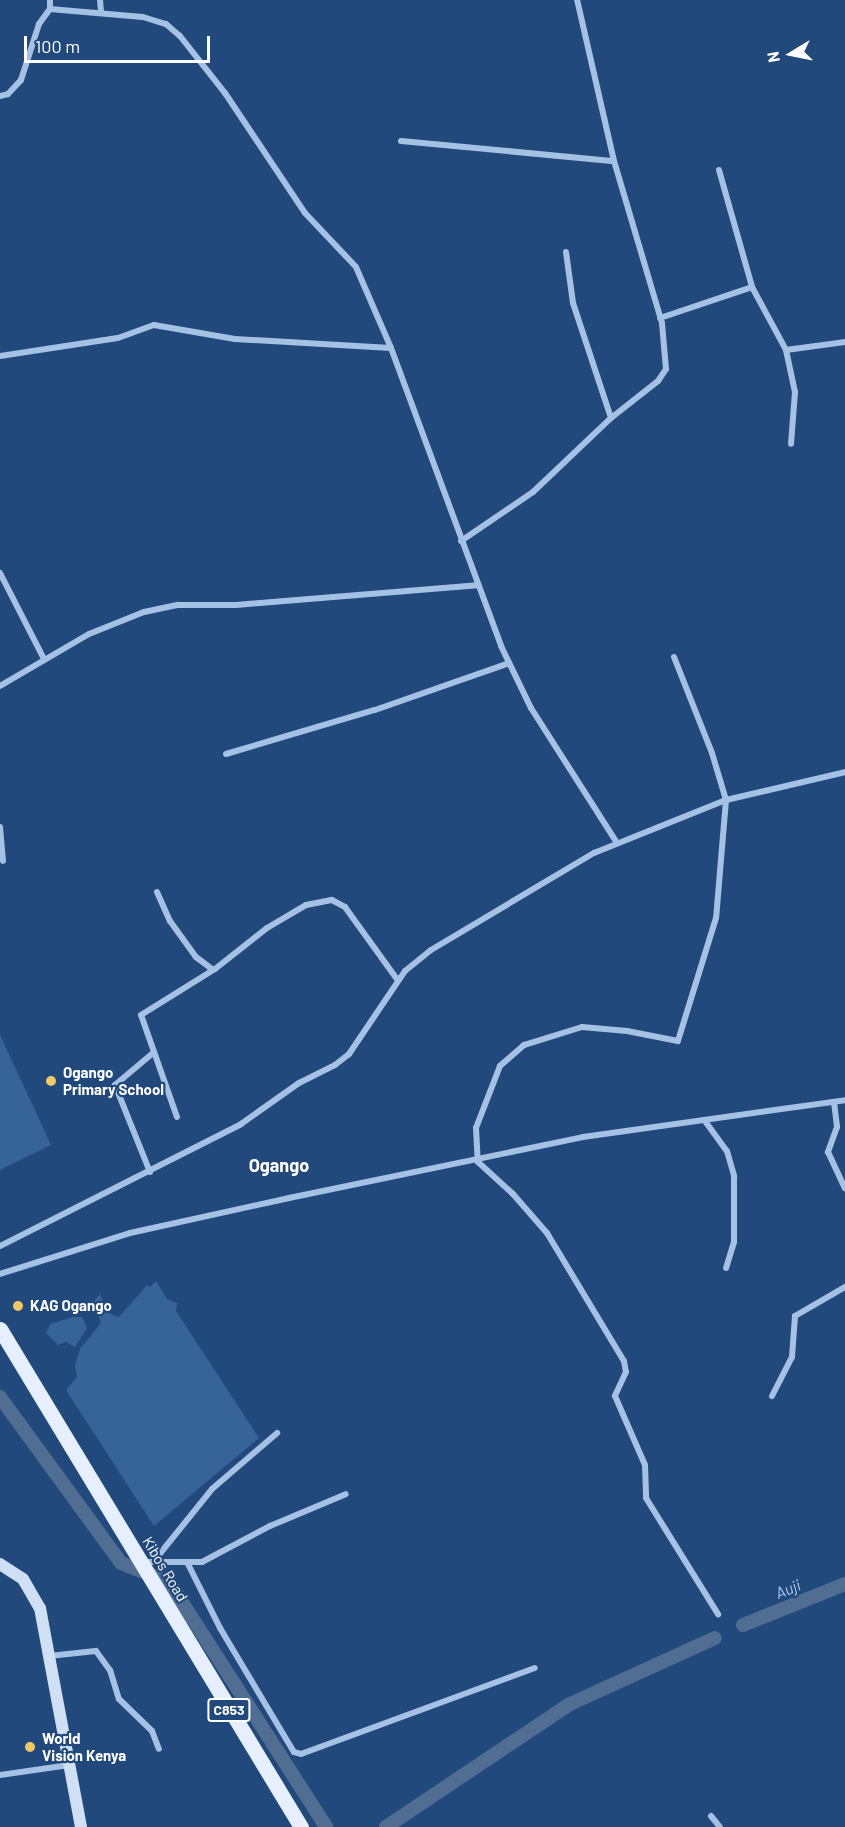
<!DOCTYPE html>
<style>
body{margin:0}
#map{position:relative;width:845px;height:1827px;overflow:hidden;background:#22497b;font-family:Barlow,sans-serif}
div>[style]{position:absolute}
.green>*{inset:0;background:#366398}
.canal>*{height:14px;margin:-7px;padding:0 7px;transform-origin:7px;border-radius:7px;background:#506d92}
.street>*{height:6px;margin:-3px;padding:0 3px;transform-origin:3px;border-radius:3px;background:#a5c2e5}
.secondary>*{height:12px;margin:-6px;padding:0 6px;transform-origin:6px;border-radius:6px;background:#cfdff4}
.primary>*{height:15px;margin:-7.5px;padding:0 7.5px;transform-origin:7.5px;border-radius:7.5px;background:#e5effd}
.dots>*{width:16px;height:16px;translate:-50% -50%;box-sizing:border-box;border:3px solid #22497b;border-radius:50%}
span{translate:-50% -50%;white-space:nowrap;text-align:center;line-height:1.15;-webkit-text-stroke:4.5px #22497b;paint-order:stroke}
.shield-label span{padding:2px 4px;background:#22497b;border:2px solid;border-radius:4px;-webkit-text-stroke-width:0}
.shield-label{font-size:14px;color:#fff;font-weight:700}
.poi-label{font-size:15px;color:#fff;font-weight:700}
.left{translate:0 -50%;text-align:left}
.street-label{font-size:15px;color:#fff}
.water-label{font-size:16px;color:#b0cced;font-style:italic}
.quarter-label{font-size:18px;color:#fff;font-weight:700}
.north{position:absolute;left:761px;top:24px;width:60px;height:60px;-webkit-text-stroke:4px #22497b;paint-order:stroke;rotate:260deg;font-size:16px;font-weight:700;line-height:24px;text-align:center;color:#fff}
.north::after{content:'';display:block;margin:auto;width:21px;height:27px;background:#fff;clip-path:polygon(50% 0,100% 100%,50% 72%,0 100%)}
.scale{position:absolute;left:24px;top:36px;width:186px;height:27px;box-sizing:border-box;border:3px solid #fff;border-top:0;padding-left:8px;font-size:18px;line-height:21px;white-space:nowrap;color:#fff;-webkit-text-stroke:4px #22497b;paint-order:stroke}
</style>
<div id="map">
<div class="green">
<i style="clip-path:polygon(0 1035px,51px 1145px,0 1170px)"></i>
<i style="clip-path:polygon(156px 1281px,167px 1299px,177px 1303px,176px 1311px,259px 1438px,154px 1526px,66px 1390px,77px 1377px,75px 1365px,80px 1349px,101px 1323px,96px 1309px,90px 1306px,100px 1294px,108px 1313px,119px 1317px,147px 1285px,150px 1287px)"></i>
<i style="clip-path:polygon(73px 1317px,82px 1317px,87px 1328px,75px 1347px,66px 1342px,58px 1345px,46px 1333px,50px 1324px)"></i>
</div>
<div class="canal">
<i style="left:0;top:1397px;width:205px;rotate:53.9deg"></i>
<i style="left:121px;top:1563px;width:52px;rotate:21.6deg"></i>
<i style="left:169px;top:1582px;width:291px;rotate:57.3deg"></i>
<i style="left:743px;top:1625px;width:110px;rotate:-21.9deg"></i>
<i style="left:386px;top:1827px;width:221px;rotate:-33.8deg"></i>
<i style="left:570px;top:1704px;width:159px;rotate:-24.5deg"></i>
</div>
<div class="street">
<i style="left:100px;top:0;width:11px;rotate:85deg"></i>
<i style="left:50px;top:9px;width:93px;rotate:4.9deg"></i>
<i style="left:143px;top:17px;width:24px;rotate:17deg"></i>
<i style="left:166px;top:24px;width:18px;rotate:41deg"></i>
<i style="left:180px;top:36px;width:73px;rotate:51.7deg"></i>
<i style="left:225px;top:93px;width:144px;rotate:56.3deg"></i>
<i style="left:305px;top:213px;width:74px;rotate:46.6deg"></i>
<i style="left:356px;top:267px;width:88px;rotate:66.6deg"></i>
<i style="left:391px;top:348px;width:318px;rotate:69.7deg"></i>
<i style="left:501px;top:646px;width:69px;rotate:64.2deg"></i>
<i style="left:531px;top:708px;width:160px;rotate:57.5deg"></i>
<i style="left:0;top:96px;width:8px;rotate:-14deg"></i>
<i style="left:8px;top:94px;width:19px;rotate:-47deg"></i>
<i style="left:21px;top:80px;width:59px;rotate:-72.2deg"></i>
<i style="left:39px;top:24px;width:19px;rotate:-54deg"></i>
<i style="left:50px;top:9px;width:9px;rotate:-90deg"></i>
<i style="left:401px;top:141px;width:214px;rotate:5.4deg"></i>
<i style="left:719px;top:170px;width:122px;rotate:74.2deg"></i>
<i style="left:566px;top:252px;width:51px;rotate:82.2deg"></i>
<i style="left:573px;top:303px;width:121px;rotate:71.7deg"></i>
<i style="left:660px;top:318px;width:97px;rotate:-18.6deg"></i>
<i style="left:752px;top:287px;width:72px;rotate:61.6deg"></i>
<i style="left:786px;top:350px;width:60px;rotate:-7.7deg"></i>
<i style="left:786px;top:350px;width:43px;rotate:77.9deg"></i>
<i style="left:795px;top:392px;width:52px;rotate:94.4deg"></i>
<i style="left:0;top:356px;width:119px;rotate:-8.7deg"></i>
<i style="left:118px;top:338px;width:38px;rotate:-20deg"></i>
<i style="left:154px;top:325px;width:82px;rotate:9.8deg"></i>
<i style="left:235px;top:339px;width:156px;rotate:3.3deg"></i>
<i style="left:461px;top:541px;width:87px;rotate:-34.2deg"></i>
<i style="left:533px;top:492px;width:108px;rotate:-43.5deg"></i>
<i style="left:611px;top:418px;width:60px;rotate:-38.2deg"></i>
<i style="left:658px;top:381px;width:14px;rotate:-56deg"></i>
<i style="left:666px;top:369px;width:46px;rotate:-95deg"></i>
<i style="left:662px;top:323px;width:169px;rotate:-106.5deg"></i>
<i style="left:614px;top:161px;width:165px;rotate:-102.9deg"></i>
<i style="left:0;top:573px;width:97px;rotate:62.9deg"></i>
<i style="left:674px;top:657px;width:103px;rotate:68.4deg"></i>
<i style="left:712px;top:753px;width:49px;rotate:73.4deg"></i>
<i style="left:726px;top:800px;width:118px;rotate:94.8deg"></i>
<i style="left:716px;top:918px;width:129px;rotate:107.2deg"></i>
<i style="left:678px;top:1041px;width:52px;rotate:-168.9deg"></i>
<i style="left:627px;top:1031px;width:45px;rotate:-174.9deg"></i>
<i style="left:582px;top:1027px;width:61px;rotate:162.8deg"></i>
<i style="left:524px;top:1045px;width:32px;rotate:139deg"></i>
<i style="left:500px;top:1066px;width:66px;rotate:111.2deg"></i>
<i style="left:476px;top:1128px;width:34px;rotate:87deg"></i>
<i style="left:478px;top:1162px;width:47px;rotate:42.4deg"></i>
<i style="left:513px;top:1194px;width:52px;rotate:48.9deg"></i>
<i style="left:547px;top:1233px;width:149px;rotate:59deg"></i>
<i style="left:624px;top:1361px;width:11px;rotate:80deg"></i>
<i style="left:626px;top:1372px;width:26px;rotate:115deg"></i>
<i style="left:615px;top:1396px;width:75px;rotate:66.5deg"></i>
<i style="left:645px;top:1465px;width:33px;rotate:88deg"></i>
<i style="left:646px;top:1498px;width:137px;rotate:58.2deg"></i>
<i style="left:0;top:686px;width:103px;rotate:-30.3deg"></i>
<i style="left:89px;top:634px;width:59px;rotate:-21.8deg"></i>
<i style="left:144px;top:612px;width:35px;rotate:-12deg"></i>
<i style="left:178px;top:605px;width:58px"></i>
<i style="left:236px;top:605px;width:242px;rotate:-4.7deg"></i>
<i style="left:226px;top:754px;width:155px;rotate:-16.5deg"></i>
<i style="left:375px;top:710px;width:142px;rotate:-19.3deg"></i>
<i style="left:0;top:827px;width:34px;rotate:85deg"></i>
<i style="left:157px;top:892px;width:32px;rotate:66deg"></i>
<i style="left:170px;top:921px;width:44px;rotate:54.2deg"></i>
<i style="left:196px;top:957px;width:21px;rotate:37deg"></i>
<i style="left:834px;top:1102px;width:25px;rotate:83deg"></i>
<i style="left:837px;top:1127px;width:27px;rotate:110deg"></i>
<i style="left:828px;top:1152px;width:40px;rotate:65deg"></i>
<i style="left:177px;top:1117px;width:108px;rotate:-109.4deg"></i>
<i style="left:141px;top:1015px;width:87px;rotate:-31.9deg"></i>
<i style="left:215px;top:969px;width:66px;rotate:-38.3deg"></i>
<i style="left:267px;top:928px;width:45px;rotate:-30.5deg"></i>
<i style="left:306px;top:905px;width:26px;rotate:-11deg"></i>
<i style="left:332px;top:900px;width:15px;rotate:28deg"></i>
<i style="left:345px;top:907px;width:89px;rotate:54.2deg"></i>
<i style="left:705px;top:1121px;width:37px;rotate:54deg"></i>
<i style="left:727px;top:1151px;width:26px;rotate:74deg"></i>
<i style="left:734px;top:1176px;width:66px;rotate:90deg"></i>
<i style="left:734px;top:1242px;width:27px;rotate:107deg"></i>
<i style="left:150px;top:1172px;width:94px;rotate:-111.9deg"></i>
<i style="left:115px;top:1085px;width:50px;rotate:-40.1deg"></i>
<i style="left:0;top:1246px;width:270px;rotate:-26.8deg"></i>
<i style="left:241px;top:1124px;width:71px;rotate:-35.3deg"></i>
<i style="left:299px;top:1083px;width:40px;rotate:-26.6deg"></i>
<i style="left:335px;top:1065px;width:18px;rotate:-38deg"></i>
<i style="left:349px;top:1054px;width:100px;rotate:-56deg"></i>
<i style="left:405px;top:971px;width:33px;rotate:-39deg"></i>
<i style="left:431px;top:950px;width:190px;rotate:-30.8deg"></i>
<i style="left:594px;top:853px;width:142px;rotate:-21.9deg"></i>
<i style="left:726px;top:800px;width:122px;rotate:-13.2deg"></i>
<i style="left:0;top:1274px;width:136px;rotate:-17.5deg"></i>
<i style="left:130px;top:1233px;width:163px;rotate:-12.4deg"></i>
<i style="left:289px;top:1198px;width:300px;rotate:-11.7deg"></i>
<i style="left:583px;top:1137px;width:265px;rotate:-8deg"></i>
<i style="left:772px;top:1396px;width:44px;rotate:-62.9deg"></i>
<i style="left:792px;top:1357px;width:41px;rotate:-85.8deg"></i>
<i style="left:795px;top:1316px;width:58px;rotate:-30.1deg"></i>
<i style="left:154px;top:1561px;width:92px;rotate:-51.1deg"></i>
<i style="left:212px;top:1489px;width:86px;rotate:-40.7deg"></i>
<i style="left:144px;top:1562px;width:58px"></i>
<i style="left:202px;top:1562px;width:77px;rotate:-27.9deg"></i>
<i style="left:270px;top:1526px;width:82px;rotate:-22.8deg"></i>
<i style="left:188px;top:1564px;width:72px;rotate:63.4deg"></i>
<i style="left:220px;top:1628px;width:144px;rotate:59.2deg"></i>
<i style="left:294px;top:1752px;width:7px;rotate:16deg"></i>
<i style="left:301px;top:1754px;width:249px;rotate:-20.2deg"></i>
<i style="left:49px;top:1656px;width:47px;rotate:-6.1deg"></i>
<i style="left:96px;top:1651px;width:24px;rotate:54deg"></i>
<i style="left:110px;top:1670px;width:30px;rotate:73deg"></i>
<i style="left:119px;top:1699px;width:46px;rotate:44.1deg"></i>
<i style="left:152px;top:1731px;width:19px;rotate:69deg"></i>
<i style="left:0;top:1775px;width:70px;rotate:-8.2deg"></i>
<i style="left:711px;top:1816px;width:14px;rotate:51deg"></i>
</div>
<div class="secondary">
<i style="left:0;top:1564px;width:27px;rotate:33deg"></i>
<i style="left:23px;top:1579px;width:34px;rotate:60deg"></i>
<i style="left:40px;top:1608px;width:223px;rotate:79.4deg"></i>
</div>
<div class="primary">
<i style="left:0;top:1329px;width:582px;rotate:58.85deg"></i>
</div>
<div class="dots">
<i style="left:51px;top:1081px;background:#f0c868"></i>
<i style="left:18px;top:1306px;background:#f0c868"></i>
<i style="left:30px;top:1747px;background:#f0c868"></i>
</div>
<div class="shield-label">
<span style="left:229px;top:1710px">C853</span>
</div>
<div class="poi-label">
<span class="left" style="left:63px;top:1081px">Ogango<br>Primary School</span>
<span class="left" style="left:30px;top:1306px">KAG Ogango</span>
<span class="left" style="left:42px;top:1747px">World<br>Vision Kenya</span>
</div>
<div class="street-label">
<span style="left:165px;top:1569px;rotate:59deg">Kibos Road</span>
</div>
<div class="water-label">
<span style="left:788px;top:1589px;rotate:-22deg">Auji</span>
</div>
<div class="quarter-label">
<span style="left:279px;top:1165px">Ogango</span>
</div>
<div class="north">N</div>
<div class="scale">100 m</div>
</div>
